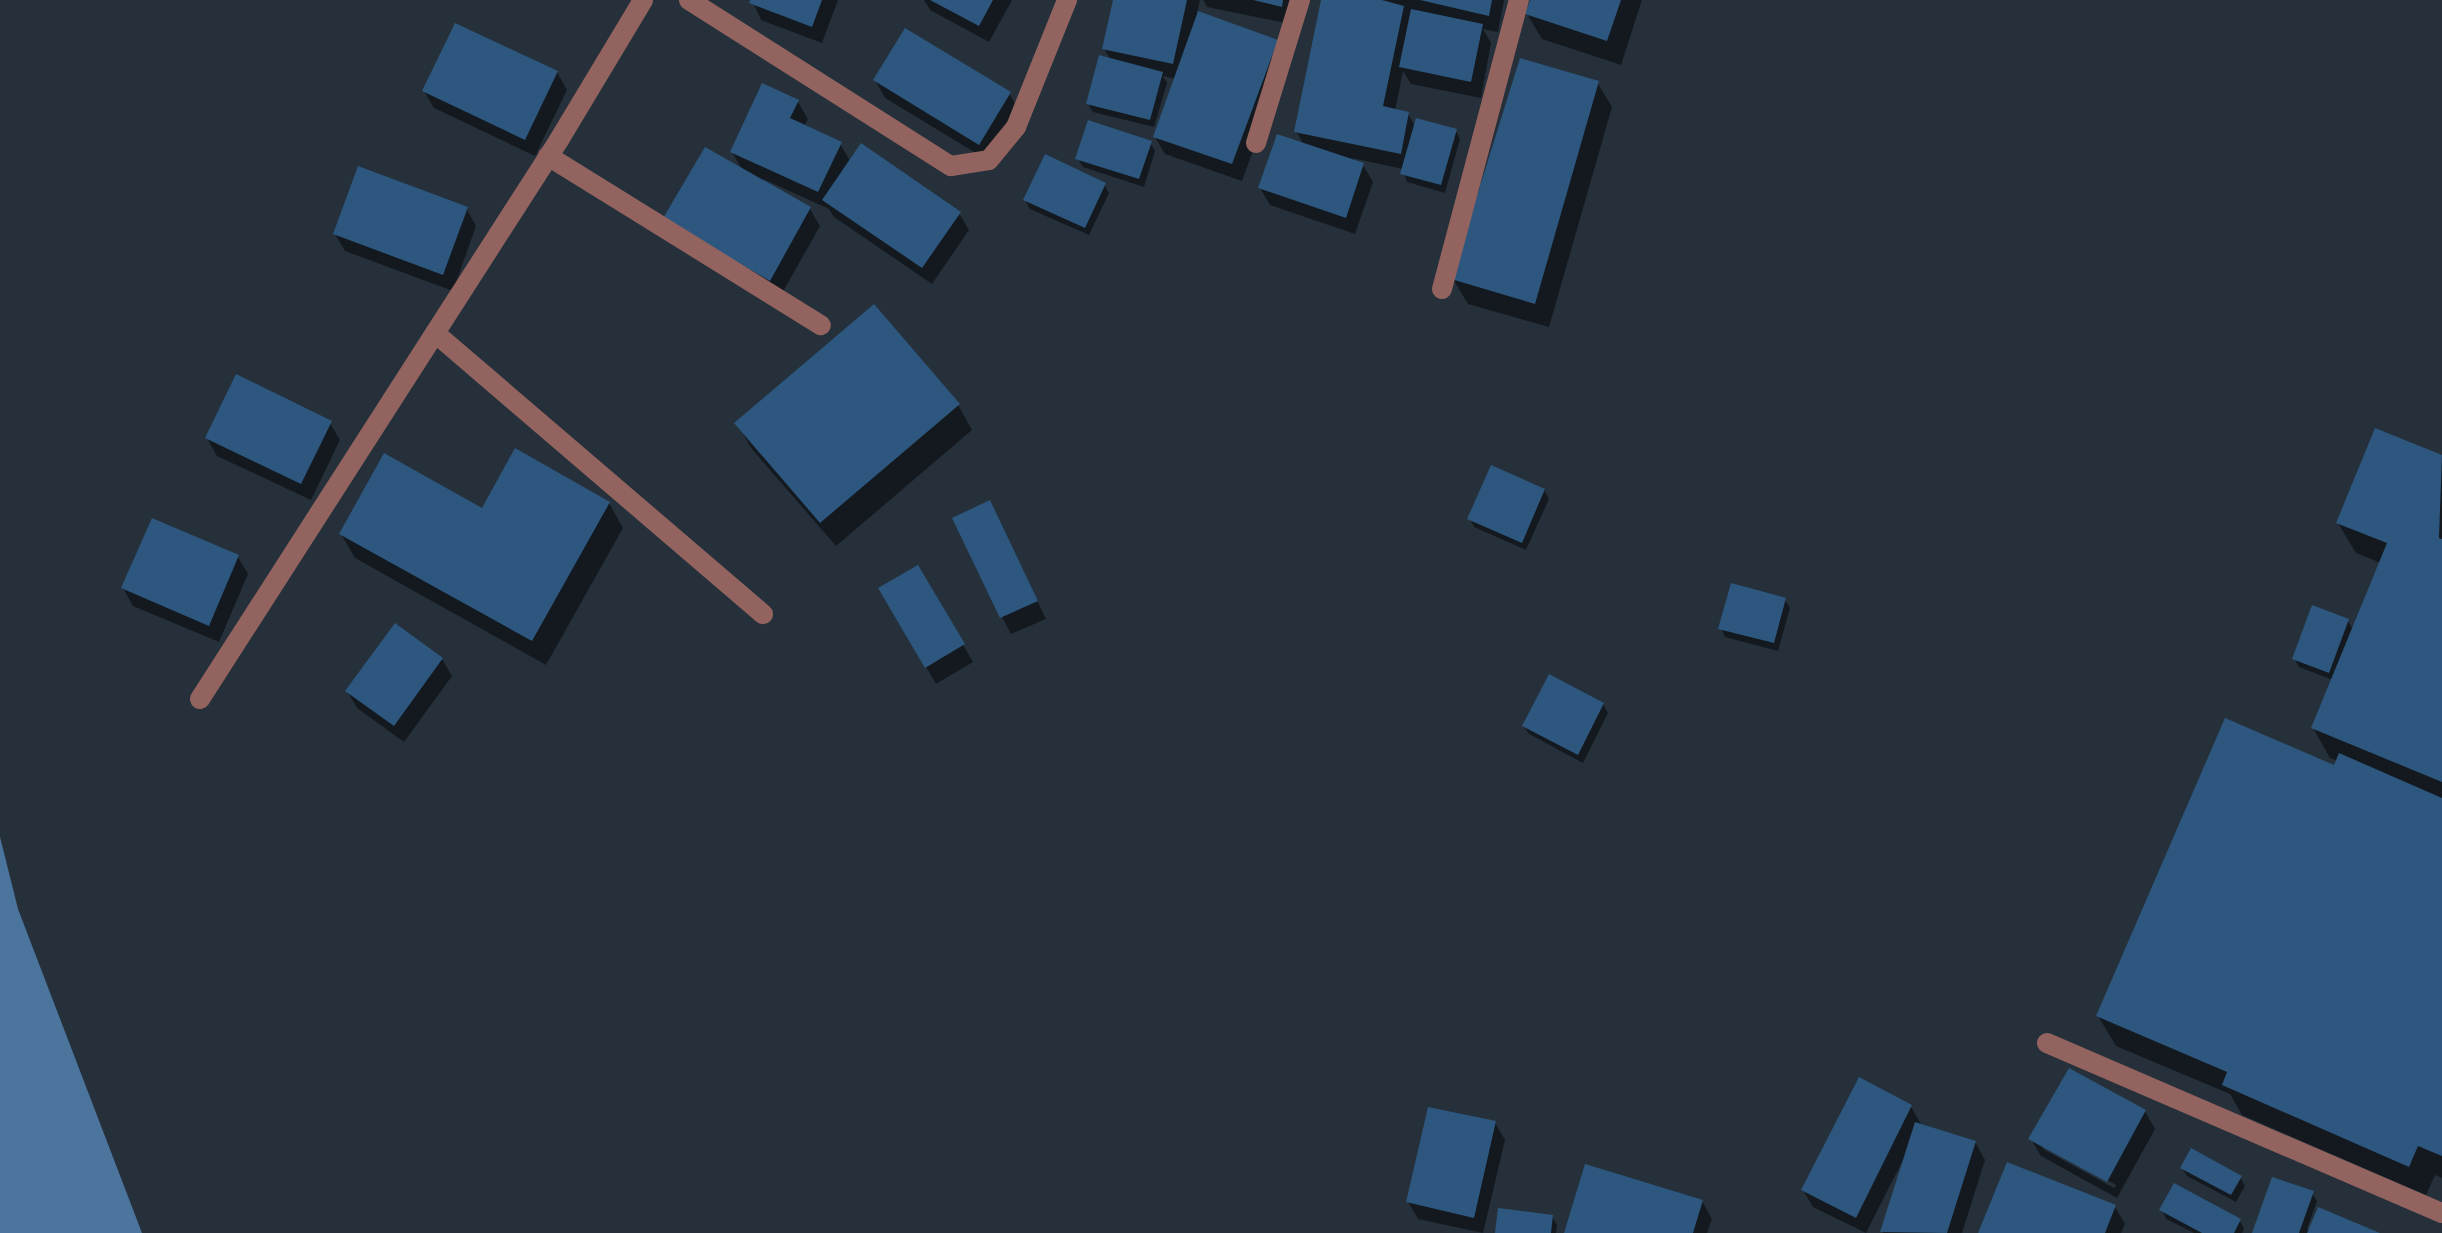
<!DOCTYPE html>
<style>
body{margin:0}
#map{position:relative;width:2442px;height:1233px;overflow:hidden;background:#25303b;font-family:Quicksand,sans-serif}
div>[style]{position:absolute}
.water>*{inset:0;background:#4c759e}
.shadow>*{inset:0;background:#0007}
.building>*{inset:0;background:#2d577e}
.minor>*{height:20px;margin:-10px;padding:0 10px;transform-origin:10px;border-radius:10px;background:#93645f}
span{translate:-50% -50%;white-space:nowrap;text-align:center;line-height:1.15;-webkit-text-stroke:8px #13181d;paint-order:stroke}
</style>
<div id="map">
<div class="water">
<i style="clip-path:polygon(0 837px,18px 909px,142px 1233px,0 1233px)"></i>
</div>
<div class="shadow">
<i style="clip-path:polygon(752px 0,838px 0,822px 43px,761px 20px)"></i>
<i style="clip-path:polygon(924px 0,1012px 0,989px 42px,930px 10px)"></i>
<i style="clip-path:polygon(1115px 0,1200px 0,1197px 13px,1276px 42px,1286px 59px,1242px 181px,1165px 154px,1155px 137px,1176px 79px,1163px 76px,1167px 83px,1154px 127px,1093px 112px,1088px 104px,1111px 61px,1104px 48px)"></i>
<i style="clip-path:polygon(1203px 0,1295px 0,1291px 24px,1207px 7px)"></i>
<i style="clip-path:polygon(1324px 0,1504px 0,1498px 32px,1483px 29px,1491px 43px,1481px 98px,1411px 84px,1403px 71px,1395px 111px,1408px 114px,1415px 126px,1456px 131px,1460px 139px,1445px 193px,1407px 182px,1403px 169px,1352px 158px,1363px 165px,1373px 182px,1355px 234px,1270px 205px,1260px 188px,1304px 145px,1296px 131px)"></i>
<i style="clip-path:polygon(1532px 0,1642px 0,1621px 65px,1542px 39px,1527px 14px)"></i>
<i style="clip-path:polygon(557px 72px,567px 90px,535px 156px,434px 108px,424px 91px)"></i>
<i style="clip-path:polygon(875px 80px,1009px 93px,1019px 111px,989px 161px,885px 98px)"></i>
<i style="clip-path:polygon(1597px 82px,1612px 107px,1549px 327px,1468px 304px,1453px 279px,1488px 161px,1493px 162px)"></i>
<i style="clip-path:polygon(798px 102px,808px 119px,804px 126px,840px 144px,850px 161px,959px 213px,969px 230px,932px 284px,834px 217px,829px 209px,763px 179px,762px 181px,810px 209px,820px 226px,780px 297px,674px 237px,743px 171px,732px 152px)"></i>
<i style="clip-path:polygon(1150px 142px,1155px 151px,1144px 187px,1083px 167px,1078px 159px)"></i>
<i style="clip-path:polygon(1104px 184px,1109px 193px,1089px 235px,1030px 209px,1025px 200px)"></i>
<i style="clip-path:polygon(466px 208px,476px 226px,453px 291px,345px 251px,335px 234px)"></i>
<i style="clip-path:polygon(958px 405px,972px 430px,836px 546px,751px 448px,737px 423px)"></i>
<i style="clip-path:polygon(330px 423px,340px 440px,311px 500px,217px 456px,207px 438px)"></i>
<i style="clip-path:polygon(2376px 430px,2442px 457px,2442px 1178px,2435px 1175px,2426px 1195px,2242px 1115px,2230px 1094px,2116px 1046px,2098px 1016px,2335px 767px,2338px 761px,2330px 758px,2313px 728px,2333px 680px,2299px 667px,2294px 658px,2348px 621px,2353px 630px,2381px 563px,2356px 553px,2338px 523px)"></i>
<i style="clip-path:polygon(1544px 490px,1549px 499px,1526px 550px,1474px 527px,1470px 519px)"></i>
<i style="clip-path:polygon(609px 503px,623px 528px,546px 665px,355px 558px,341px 534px,483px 510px)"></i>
<i style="clip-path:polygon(990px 503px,1046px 619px,1011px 634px,1002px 617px)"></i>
<i style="clip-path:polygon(238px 557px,248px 574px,219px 642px,133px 606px,123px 588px)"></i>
<i style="clip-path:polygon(917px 567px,973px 662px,936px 684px,881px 588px)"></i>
<i style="clip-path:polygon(1785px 600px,1790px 608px,1778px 651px,1725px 637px,1721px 628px)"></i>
<i style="clip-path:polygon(442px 659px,452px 676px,404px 742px,357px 708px,347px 691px)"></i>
<i style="clip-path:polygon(1603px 704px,1608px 713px,1583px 763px,1529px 734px,1524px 726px)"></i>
<i style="clip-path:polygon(1911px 1107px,1921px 1124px,1975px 1142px,1985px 1160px,1962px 1233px,1883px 1233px,1902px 1162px,1866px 1233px,1813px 1207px,1803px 1190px)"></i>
<i style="clip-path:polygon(evenodd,2145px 1111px,2155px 1129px,2117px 1198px,2041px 1156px,2031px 1139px,2145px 1111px,2043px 1144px,2116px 1185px,2114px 1188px,2043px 1149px,2043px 1144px)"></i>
<i style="clip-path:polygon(1495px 1123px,1505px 1140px,1483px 1233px,1418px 1219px,1408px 1202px)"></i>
<i style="clip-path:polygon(2182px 1168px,2240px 1177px,2245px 1186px,2236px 1202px,2187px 1176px)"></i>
<i style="clip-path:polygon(2312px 1193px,2317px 1201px,2307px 1229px,2375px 1233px,2254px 1233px)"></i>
<i style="clip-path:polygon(1702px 1201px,1712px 1219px,1707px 1233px,1566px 1233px)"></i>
<i style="clip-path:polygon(2115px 1207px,2125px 1224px,2121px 1233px,1980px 1233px)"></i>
<i style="clip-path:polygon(2162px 1210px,2240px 1221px,2244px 1229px,2242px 1233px,2194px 1233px,2166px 1219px)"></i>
<i style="clip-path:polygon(1552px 1216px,1557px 1225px,1556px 1233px,1497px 1233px)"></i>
</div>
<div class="building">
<i style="clip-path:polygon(750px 0,822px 0,812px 27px,749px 3px)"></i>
<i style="clip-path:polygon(930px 0,993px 0,979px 26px)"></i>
<i style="clip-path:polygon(1113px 0,1187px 0,1173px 64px,1102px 49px)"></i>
<i style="clip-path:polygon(1253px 0,1283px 0,1282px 7px)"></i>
<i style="clip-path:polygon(1321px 0,1382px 0,1404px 6px,1383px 106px,1409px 112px,1401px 154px,1294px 132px)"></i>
<i style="clip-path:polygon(1420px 0,1492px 0,1489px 16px)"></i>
<i style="clip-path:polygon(1530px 0,1621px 0,1607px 41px,1525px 14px)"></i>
<i style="clip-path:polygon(1411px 9px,1483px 24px,1471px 82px,1399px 67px)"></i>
<i style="clip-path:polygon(1198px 11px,1278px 40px,1232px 164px,1153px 137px)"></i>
<i style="clip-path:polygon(455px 23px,558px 71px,525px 140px,422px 91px)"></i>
<i style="clip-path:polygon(905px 28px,1011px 92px,979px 145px,873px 80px)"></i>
<i style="clip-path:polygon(1099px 55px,1163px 72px,1150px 120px,1086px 104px)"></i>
<i style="clip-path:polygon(1520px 58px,1599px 81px,1535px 304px,1451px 279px)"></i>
<i style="clip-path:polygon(762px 83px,799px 100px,790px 118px,842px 142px,818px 192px,730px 152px)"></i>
<i style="clip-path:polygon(1416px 118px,1457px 129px,1441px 185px,1400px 174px)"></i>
<i style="clip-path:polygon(1088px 120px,1152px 141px,1139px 179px,1075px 159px)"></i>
<i style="clip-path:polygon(1277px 134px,1364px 163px,1346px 218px,1258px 188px)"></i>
<i style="clip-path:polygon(861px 143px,961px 212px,922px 268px,822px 200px)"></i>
<i style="clip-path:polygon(705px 147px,811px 207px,770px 281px,662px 220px)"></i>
<i style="clip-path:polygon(1045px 154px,1106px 183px,1085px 228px,1023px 200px)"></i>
<i style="clip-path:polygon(358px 166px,468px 207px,443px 275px,333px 234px)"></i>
<i style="clip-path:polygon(874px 304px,960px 404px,820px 523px,734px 423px)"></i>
<i style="clip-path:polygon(236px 374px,332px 421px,301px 484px,205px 438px)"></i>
<i style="clip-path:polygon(2375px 428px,2442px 455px,2439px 538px,2442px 539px,2442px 782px,2311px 728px,2387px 543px,2336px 523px)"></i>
<i style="clip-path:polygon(515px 448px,610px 502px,532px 641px,339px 534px,384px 453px,482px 508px)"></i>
<i style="clip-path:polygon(1491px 465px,1545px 489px,1522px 543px,1467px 519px)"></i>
<i style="clip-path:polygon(990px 500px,1038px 601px,1000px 618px,952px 518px)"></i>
<i style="clip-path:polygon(152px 518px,239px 555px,209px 626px,121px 588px)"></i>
<i style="clip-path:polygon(918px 565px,965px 644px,925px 668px,878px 588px)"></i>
<i style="clip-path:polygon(1731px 583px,1786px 598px,1774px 643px,1718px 629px)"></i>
<i style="clip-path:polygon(2312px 605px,2349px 619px,2329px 673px,2292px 659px)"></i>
<i style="clip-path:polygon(395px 623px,443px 658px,394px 726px,345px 691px)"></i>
<i style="clip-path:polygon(1549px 674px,1604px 703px,1578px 755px,1522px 726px)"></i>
<i style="clip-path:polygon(2225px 718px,2334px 765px,2339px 753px,2442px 798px,2442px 1156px,2418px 1146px,2409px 1167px,2222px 1085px,2227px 1072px,2096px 1016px)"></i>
<i style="clip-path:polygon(2069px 1068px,2146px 1110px,2107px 1182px,2028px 1139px)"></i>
<i style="clip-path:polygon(1859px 1077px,1912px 1105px,1856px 1218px,1801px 1190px)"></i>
<i style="clip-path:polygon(1428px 1107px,1496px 1121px,1474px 1218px,1406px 1202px)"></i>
<i style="clip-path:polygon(1915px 1122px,1976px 1141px,1947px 1233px,1880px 1232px)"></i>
<i style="clip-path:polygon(2191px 1148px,2242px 1176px,2231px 1195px,2180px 1168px)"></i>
<i style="clip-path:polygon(2007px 1162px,2116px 1205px,2105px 1233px,1978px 1233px)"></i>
<i style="clip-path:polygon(1585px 1164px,1703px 1200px,1693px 1233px,1564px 1233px)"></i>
<i style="clip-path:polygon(2272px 1177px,2314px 1191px,2299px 1233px,2252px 1233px)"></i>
<i style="clip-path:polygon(2174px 1183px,2241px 1219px,2234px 1233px,2202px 1233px,2159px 1210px)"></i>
<i style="clip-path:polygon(2318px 1207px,2380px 1233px,2307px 1233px)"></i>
<i style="clip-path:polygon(1498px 1208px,1553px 1215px,1551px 1233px,1495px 1233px)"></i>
</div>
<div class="minor">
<i style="left:689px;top:0;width:310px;rotate:32.4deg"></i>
<i style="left:951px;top:166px;width:38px;rotate:-9deg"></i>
<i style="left:989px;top:160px;width:43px;rotate:-50.7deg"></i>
<i style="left:1016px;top:127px;width:137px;rotate:-68.1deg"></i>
<i style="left:1256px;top:143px;width:150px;rotate:-72.9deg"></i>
<i style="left:548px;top:156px;width:321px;rotate:31.8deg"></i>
<i style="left:1442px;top:289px;width:299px;rotate:-75.1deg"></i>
<i style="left:435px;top:333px;width:432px;rotate:40.6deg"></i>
<i style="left:200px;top:699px;width:664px;rotate:-57.29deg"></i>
<i style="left:559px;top:140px;width:163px;rotate:-59deg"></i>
<i style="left:2047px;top:1043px;width:430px;rotate:23.3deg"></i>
</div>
</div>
